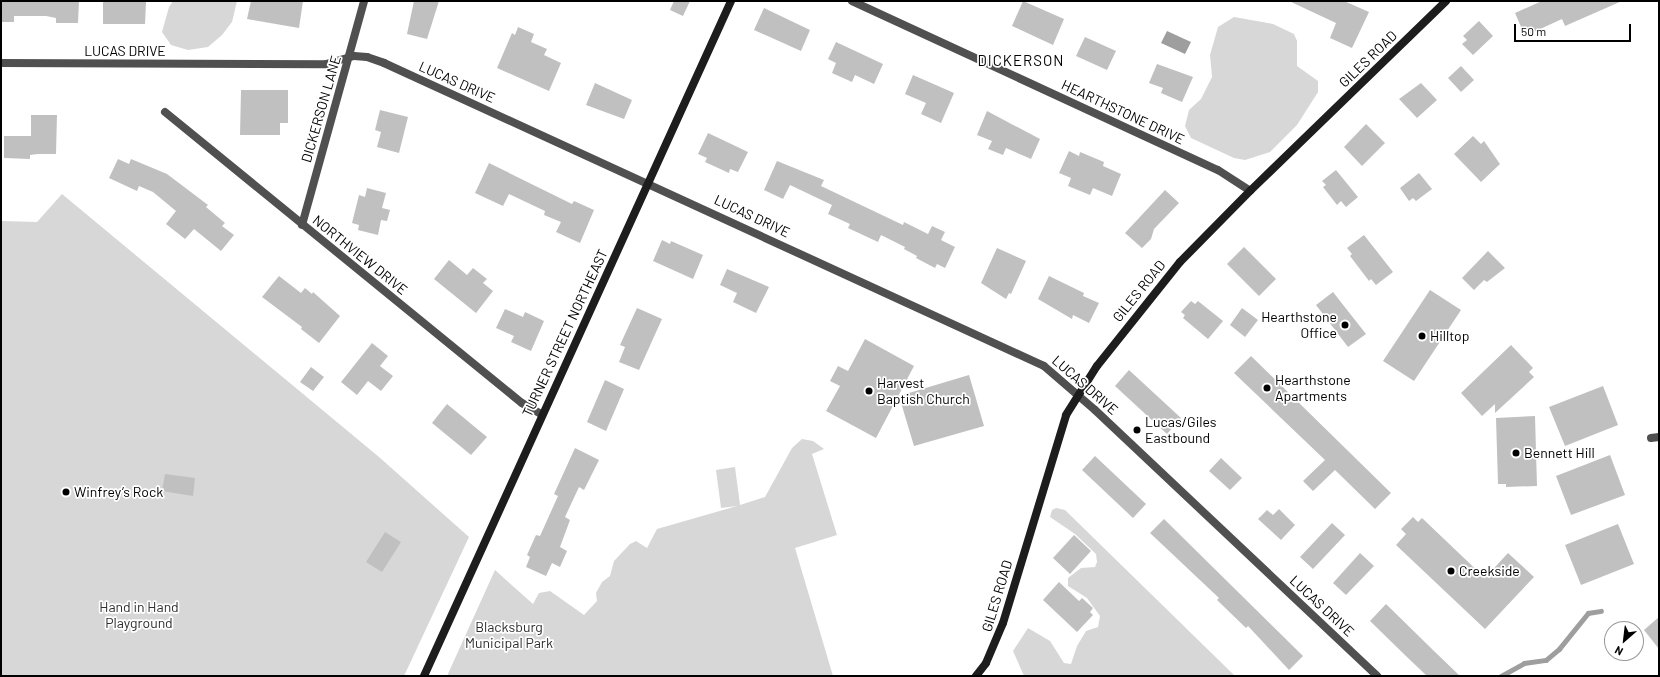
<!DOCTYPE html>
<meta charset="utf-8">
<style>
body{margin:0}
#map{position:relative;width:1660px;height:677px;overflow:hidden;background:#fff;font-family:Barlow,sans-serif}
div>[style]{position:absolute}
.green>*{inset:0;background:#d7d7d7}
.water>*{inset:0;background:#9e9e9e}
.stream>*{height:4.5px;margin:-2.25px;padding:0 2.25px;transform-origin:2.25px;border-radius:2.25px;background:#9e9e9e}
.building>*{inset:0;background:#c0c0c0}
.street>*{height:8px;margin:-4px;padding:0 4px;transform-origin:4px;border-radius:4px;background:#505050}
.secondary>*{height:8px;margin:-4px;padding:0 4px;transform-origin:4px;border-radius:4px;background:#1d1d1d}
.dots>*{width:11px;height:11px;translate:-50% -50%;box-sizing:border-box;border:2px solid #fff;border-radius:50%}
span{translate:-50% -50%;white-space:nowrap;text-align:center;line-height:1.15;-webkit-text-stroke:3.5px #fff;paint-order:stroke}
.street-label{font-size:14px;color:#000}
.poi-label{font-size:14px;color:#000}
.right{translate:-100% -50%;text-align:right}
.left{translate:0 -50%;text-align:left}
.park-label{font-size:14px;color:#2e2e2e}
.neighbourhood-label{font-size:15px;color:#000;letter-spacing:1px}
.frame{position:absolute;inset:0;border:2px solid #000;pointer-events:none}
.north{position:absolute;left:1604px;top:621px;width:40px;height:40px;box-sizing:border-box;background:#fff;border:1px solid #999;border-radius:50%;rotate:208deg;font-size:11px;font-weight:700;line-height:16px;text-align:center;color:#000}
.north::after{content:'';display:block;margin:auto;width:14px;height:18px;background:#000;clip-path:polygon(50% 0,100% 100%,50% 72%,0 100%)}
.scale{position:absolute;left:1514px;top:24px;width:117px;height:18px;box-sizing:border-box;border:2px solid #000;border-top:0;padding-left:5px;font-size:12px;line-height:14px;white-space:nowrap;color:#000;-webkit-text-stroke:3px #fff;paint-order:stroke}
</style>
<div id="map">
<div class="green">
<i style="clip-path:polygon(173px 1px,237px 1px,232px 22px,222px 35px,208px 47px,188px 50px,171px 45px,162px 32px,169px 7px)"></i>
<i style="clip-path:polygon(1234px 17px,1273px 24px,1294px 34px,1297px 41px,1297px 66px,1318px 81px,1318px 92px,1297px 125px,1270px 152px,1245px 160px,1234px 158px,1191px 138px,1185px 126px,1189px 110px,1201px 99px,1212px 77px,1210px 55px,1218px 27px)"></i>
<i style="clip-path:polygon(62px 194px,379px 457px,469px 537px,404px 676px,1px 676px,1px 221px,37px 222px)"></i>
<i style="clip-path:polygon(802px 439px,813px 441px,824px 449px,812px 454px,837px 535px,795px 548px,833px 676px,447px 676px,495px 570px,533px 604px,539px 593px,550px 591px,584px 615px,597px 601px,596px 593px,602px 582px,610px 576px,614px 561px,630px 544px,636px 541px,647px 548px,657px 529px,737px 506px,721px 508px,716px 470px,735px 467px,740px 505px,765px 497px,792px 448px)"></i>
<i style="clip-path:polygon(1056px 508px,1065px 510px,1235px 676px,1024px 676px,1013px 651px,1028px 628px,1050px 641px,1064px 663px,1071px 664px,1077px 646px,1086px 631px,1098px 627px,1100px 616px,1087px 598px,1068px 586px,1068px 578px,1081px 568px,1095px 567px,1097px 562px,1096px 554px,1075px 534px,1050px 517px,1052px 510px)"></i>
</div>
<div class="water">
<i style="clip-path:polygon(1167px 31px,1191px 42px,1185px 54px,1161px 43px)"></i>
</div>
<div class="stream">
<i style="left:1501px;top:676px;width:26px;rotate:-29deg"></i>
<i style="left:1524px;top:663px;width:22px;rotate:-8deg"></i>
<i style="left:1546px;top:660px;width:17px;rotate:-40deg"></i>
<i style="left:1559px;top:649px;width:46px;rotate:-51.1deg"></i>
<i style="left:1588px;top:613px;width:13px;rotate:-9deg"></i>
</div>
<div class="building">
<i style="clip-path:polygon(1px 1px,79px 1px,78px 23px,56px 23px,56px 18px,46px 16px,14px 16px,14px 22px,1px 22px)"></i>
<i style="clip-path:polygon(251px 1px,303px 1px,299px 28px,247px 19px)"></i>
<i style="clip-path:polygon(414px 1px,439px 1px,427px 39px,407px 34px)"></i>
<i style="clip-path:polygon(674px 1px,690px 1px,683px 16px,670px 10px)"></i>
<i style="clip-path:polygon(1023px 1px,1064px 19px,1053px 45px,1012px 26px)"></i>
<i style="clip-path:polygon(1289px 1px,1344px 1px,1369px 12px,1352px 48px,1330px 38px,1336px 23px)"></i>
<i style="clip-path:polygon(1542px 1px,1622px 1px,1565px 26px,1562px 19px,1525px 36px,1515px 13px)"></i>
<i style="clip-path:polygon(103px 2px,146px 2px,145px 24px,103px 24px)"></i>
<i style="clip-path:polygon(764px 8px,810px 30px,801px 51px,754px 30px)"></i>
<i style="clip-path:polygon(1479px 21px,1493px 36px,1473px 55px,1462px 44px,1467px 40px,1463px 36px)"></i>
<i style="clip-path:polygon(518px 27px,534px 34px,531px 42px,547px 49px,544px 55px,561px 63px,549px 91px,497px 68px,512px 33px,515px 35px)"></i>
<i style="clip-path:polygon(1085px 37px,1116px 51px,1107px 70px,1076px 56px)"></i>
<i style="clip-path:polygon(836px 42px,883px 64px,874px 84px,855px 75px,852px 82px,832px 73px,836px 63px,828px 59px)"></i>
<i style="clip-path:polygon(1157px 64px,1193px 77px,1182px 102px,1161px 93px,1163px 88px,1149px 83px)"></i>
<i style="clip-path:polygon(1461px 66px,1474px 80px,1461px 92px,1448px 78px)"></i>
<i style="clip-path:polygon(913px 75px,954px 93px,941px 123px,921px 114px,926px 103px,905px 94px)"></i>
<i style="clip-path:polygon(595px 83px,632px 100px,624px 119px,586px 105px)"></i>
<i style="clip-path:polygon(1421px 83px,1437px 100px,1417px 118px,1399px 99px)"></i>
<i style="clip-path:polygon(241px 90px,288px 90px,288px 123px,280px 123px,280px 135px,240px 135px)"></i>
<i style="clip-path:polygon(380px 110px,408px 117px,399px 153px,377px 147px,381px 132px,375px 130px)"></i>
<i style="clip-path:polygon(987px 111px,1040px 139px,1031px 159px,1006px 148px,1003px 155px,988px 149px,992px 141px,977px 135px)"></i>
<i style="clip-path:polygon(31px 115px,57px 115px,56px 154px,38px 154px,30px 155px,30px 159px,4px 158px,4px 136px,31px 136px)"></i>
<i style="clip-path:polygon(1366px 124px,1385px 143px,1362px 166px,1344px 147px)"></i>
<i style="clip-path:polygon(708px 133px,748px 152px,738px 172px,730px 169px,729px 173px,705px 162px,707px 158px,698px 154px)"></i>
<i style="clip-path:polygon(1473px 136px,1481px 144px,1484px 141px,1500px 164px,1481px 182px,1454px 154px)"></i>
<i style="clip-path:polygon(1069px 151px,1079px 156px,1080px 152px,1104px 162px,1103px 166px,1121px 174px,1112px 196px,1093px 188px,1090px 195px,1068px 186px,1071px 178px,1059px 173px)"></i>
<i style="clip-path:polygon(118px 159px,129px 164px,131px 159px,167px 174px,208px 205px,206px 207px,225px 223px,222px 226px,234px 235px,221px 251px,194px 229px,185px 239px,166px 224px,176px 211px,153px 192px,139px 186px,137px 191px,109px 178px)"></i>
<i style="clip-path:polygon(777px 161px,824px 180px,821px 186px,903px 225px,904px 222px,928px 234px,932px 226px,945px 232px,941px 240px,955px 247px,945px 268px,937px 264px,935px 268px,916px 258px,917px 256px,904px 249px,905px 247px,881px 235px,878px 242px,848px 228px,850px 224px,828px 214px,832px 205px,790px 185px,783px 199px,764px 190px)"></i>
<i style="clip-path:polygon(489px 163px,572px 204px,574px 201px,594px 210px,580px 243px,556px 232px,561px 222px,544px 215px,545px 211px,509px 194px,503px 206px,475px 193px)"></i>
<i style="clip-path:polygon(1336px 170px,1358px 197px,1346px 207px,1341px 201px,1337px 205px,1323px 187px,1326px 185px,1322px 181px)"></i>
<i style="clip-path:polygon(1419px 173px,1432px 189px,1416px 201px,1413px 198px,1409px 201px,1400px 188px)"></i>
<i style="clip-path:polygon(367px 188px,386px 193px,382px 208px,390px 210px,387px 221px,381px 220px,378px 235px,358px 230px,359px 225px,352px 223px,359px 195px,365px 197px)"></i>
<i style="clip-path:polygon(1165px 190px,1179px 203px,1154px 229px,1151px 239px,1142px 248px,1125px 233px)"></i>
<i style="clip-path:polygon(1364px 235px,1393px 272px,1376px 285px,1371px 279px,1369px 281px,1350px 256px,1352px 254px,1347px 248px)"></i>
<i style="clip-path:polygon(662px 240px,670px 244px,671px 241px,703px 255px,693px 279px,653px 261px)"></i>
<i style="clip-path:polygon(1244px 247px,1276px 279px,1259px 296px,1227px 264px)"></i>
<i style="clip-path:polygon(997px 248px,1026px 261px,1011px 294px,1009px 293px,1006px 299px,981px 283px)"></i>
<i style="clip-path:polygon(1488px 251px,1505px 268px,1487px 282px,1484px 280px,1474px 290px,1462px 278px)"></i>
<i style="clip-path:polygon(449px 260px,467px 275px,473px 268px,487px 279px,483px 283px,493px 291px,476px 313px,434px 279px)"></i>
<i style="clip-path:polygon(727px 269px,769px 287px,756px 313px,733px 302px,737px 293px,720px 285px)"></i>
<i style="clip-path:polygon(279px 276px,301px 293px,305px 288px,312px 294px,313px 292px,340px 316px,319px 343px,301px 329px,302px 327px,262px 297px)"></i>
<i style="clip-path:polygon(1049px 276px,1084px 293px,1083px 296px,1099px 303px,1089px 323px,1073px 315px,1072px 319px,1038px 299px)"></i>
<i style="clip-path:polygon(1430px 290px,1461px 310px,1414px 381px,1383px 361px)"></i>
<i style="clip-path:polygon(1333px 292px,1366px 334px,1348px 347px,1316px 305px)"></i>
<i style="clip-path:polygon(1191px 301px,1195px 304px,1198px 301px,1223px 321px,1208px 339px,1183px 318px,1185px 315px,1181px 312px)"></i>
<i style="clip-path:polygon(637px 308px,662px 319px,639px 370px,619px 362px,625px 347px,620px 345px)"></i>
<i style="clip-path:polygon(1242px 308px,1258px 320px,1245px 337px,1230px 325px)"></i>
<i style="clip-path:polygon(505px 309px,523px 317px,525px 312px,544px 321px,531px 351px,511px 342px,514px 336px,496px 328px)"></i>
<i style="clip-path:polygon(865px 339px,914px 366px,876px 438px,826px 411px,840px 386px,830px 381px,838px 366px,848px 371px)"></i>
<i style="clip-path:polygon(372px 343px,388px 356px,380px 366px,393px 376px,381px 391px,368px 381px,357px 395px,341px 382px)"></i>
<i style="clip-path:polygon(1511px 345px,1533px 368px,1529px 372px,1534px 377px,1495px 413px,1495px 404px,1482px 416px,1461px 393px)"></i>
<i style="clip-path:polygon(1251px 356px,1391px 493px,1375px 509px,1335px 470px,1313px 491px,1303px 481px,1325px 460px,1234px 373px)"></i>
<i style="clip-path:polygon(311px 367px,324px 377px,313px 391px,300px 382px)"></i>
<i style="clip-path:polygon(1129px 370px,1181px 418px,1167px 434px,1115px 386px)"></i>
<i style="clip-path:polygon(969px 375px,984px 426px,914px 446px,899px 396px)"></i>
<i style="clip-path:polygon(605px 380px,624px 389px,606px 431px,587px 422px)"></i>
<i style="clip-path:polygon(1603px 386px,1618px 425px,1565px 446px,1549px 407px)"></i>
<i style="clip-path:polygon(447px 404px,487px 437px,471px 455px,432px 423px)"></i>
<i style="clip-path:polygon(1535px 416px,1537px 486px,1506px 487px,1506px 484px,1498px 484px,1496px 418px)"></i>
<i style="clip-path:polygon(575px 448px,599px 460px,584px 490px,579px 487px,565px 517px,570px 520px,560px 547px,567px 551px,560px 567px,552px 563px,546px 576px,526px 567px,530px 557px,527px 555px,536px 535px,540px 536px,558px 496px,554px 494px)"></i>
<i style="clip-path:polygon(1610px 455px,1625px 495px,1571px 515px,1556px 476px)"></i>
<i style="clip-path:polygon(1095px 456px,1146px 504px,1133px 518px,1082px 470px)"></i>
<i style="clip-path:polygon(1221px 458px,1242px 478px,1230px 490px,1209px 471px)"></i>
<i style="clip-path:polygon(165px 474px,195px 478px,193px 496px,162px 491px)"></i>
<i style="clip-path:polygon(1279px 509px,1295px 525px,1281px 540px,1258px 519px,1267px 510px,1273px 515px)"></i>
<i style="clip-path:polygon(1413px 517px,1418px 522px,1422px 518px,1485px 578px,1508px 553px,1534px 577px,1485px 629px,1396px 545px,1406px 534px,1401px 529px)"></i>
<i style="clip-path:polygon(1164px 519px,1303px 656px,1289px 670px,1248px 626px,1246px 628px,1217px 600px,1219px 598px,1150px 533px)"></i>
<i style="clip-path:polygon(1332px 523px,1345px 535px,1313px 569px,1300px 557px)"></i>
<i style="clip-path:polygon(1618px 524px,1634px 564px,1581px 585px,1565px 545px)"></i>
<i style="clip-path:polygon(385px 532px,401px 542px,382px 572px,366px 562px)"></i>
<i style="clip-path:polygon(1074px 535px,1091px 551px,1070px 574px,1053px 558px)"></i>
<i style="clip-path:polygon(1360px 553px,1374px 566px,1346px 595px,1333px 583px)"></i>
<i style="clip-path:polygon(1059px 582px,1079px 601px,1082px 598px,1093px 608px,1090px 612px,1093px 615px,1077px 632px,1043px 600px)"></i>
<i style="clip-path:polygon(1386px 604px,1434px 651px,1460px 676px,1427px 676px,1408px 658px,1370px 621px)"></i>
<i style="clip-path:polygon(1659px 617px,1659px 649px,1644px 630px)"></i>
</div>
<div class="street">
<i style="left:852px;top:1px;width:403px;rotate:24.8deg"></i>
<i style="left:1218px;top:170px;width:38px;rotate:33deg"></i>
<i style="left:1px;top:63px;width:325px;rotate:0.2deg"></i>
<i style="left:326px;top:64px;width:29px;rotate:-16deg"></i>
<i style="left:354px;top:56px;width:13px;rotate:4deg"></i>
<i style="left:367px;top:57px;width:18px;rotate:19deg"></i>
<i style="left:384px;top:63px;width:726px;rotate:24.66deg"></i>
<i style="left:1044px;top:366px;width:67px;rotate:40.8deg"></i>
<i style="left:1095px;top:410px;width:388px;rotate:43.3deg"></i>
<i style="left:165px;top:112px;width:461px;rotate:39.2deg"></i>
<i style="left:522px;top:403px;width:22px;rotate:30deg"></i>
<i style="left:302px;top:225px;width:232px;rotate:-74.5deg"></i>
<i style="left:1651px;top:438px;width:8px;rotate:-7deg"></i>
</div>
<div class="secondary">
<i style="left:424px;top:676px;width:742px;rotate:-65.54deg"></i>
<i style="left:976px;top:676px;width:16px;rotate:-52deg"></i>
<i style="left:986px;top:663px;width:43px;rotate:-67deg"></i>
<i style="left:1003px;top:623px;width:217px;rotate:-73.1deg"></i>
<i style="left:1066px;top:415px;width:58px;rotate:-57.7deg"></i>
<i style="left:1097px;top:366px;width:133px;rotate:-51.4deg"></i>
<i style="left:1180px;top:262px;width:100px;rotate:-45.4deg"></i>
<i style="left:1250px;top:191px;width:273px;rotate:-44.1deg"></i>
</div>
<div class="dots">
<i style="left:1345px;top:325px;background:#000"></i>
<i style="left:1422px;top:336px;background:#000"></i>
<i style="left:1267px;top:388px;background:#000"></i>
<i style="left:869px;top:391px;background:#000"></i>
<i style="left:1137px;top:430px;background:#000"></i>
<i style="left:1516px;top:453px;background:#000"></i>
<i style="left:66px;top:492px;background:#000"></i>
<i style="left:1451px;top:571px;background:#000"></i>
</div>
<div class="street-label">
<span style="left:125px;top:51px">LUCAS DRIVE</span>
<span style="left:1368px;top:59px;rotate:-44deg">GILES ROAD</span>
<span style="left:457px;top:82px;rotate:24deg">LUCAS DRIVE</span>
<span style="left:321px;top:109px;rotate:-74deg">DICKERSON LANE</span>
<span style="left:1123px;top:112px;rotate:25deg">HEARTHSTONE DRIVE</span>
<span style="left:752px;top:216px;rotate:25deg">LUCAS DRIVE</span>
<span style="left:360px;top:255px;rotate:39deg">NORTHVIEW DRIVE</span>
<span style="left:1139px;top:291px;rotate:-51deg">GILES ROAD</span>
<span style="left:565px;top:333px;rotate:-65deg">TURNER STREET NORTHEAST</span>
<span style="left:1085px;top:385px;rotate:41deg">LUCAS DRIVE</span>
<span style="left:997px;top:596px;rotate:-73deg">GILES ROAD</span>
<span style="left:1322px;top:606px;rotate:43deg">LUCAS DRIVE</span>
</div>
<div class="poi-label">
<span class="right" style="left:1337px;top:325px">Hearthstone<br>Office</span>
<span class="left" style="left:1430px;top:336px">Hilltop</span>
<span class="left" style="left:1275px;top:388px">Hearthstone<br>Apartments</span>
<span class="left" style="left:877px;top:391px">Harvest<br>Baptish Church</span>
<span class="left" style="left:1145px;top:430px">Lucas/Giles<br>Eastbound</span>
<span class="left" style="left:1524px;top:453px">Bennett Hill</span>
<span class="left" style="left:74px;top:492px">Winfrey’s Rock</span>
<span class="left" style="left:1459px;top:571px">Creekside</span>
</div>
<div class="park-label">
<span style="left:139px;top:615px">Hand in Hand<br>Playground</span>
<span style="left:509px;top:635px">Blacksburg<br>Municipal Park</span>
</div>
<div class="neighbourhood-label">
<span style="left:1021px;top:61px">DICKERSON</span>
</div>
<div class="frame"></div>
<div class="north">N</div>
<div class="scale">50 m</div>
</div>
